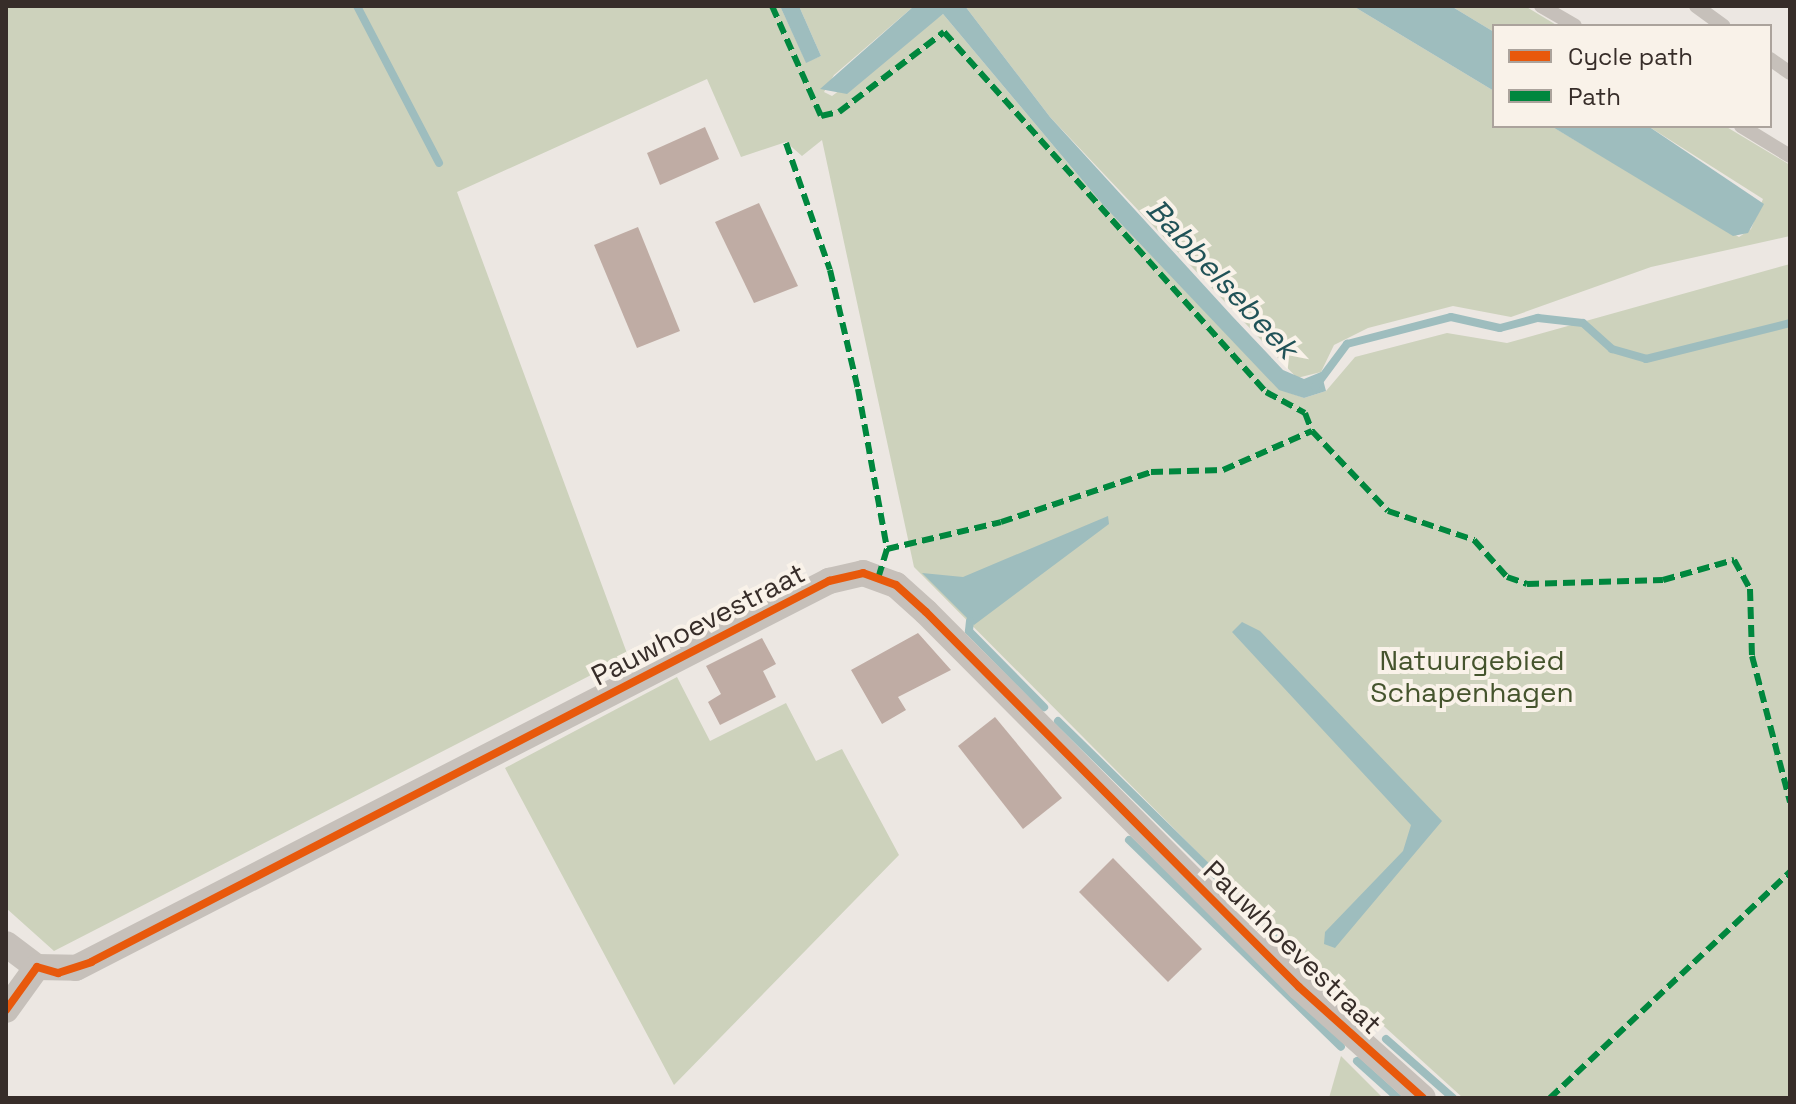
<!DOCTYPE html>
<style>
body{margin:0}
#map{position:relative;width:1796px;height:1104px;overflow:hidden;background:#ece7e2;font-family:"Space Grotesk",sans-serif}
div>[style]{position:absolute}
.green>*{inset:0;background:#cdd2bc}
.water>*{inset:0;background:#9ebdbe}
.stream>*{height:8px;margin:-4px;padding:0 4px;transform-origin:4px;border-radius:4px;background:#9ebdbe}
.building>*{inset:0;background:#bfaca4}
.lane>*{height:14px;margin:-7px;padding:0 7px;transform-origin:7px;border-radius:7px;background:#c6c0ba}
.street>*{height:26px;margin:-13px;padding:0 13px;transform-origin:13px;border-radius:13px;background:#c6c0ba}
.quiet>*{height:6px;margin-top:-3px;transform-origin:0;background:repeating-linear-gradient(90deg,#00873e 0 12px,transparent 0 18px)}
.cycleway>*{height:8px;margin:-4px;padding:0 4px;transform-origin:4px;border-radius:4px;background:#e8590c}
span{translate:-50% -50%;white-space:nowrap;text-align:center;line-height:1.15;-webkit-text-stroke:8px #f9f2e9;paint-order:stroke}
.street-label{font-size:28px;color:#372d29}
.park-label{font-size:28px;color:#45542d}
.water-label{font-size:30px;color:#205257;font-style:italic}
.frame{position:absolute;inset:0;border:8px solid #372d29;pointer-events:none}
.legend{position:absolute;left:1492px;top:24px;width:280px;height:104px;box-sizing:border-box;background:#f9f2e9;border:2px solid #aba39c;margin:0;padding:10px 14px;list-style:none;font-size:24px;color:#372d29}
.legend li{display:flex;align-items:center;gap:16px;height:40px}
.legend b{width:40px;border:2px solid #aba39c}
</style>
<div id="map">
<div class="green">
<i style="clip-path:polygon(6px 6px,780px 6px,806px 62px,821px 56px,799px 6px,914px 6px,834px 75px,824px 92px,832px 96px,943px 14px,1104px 206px,1279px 389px,1304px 398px,1326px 391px,1355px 357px,1447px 333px,1507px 343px,1790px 264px,1790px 1098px,1463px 1098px,1245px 900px,914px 567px,822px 140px,802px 156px,786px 142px,741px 157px,707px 79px,457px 192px,628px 656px,54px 951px,6px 908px)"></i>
<i style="clip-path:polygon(965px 6px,1353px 6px,1494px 91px,1494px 126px,1551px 126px,1739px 237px,1751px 229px,1763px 199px,1648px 126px,1725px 126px,1790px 165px,1790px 236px,1651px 267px,1511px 317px,1453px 306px,1368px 328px,1334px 345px,1321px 372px,1297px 378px,1050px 117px)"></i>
<i style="clip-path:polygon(1451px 6px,1525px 6px,1558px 26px,1494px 26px,1494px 32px)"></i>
<i style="clip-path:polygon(677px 677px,710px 741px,786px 703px,816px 761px,842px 749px,899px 855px,674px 1085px,505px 768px)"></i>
<i style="clip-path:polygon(1341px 1056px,1383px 1098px,1329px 1098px)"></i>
</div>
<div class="water">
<i style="clip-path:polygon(780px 6px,799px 6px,821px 56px,806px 63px)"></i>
<i style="clip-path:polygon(914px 6px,965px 6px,1050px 117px,1232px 316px,1283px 370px,1304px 379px,1321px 372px,1326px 391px,1304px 398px,1279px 390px,1104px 206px,943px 14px,847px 94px,820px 89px)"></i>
<i style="clip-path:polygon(1353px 6px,1451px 6px,1494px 32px,1494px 91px)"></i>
<i style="clip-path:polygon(1551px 126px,1648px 126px,1764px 204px,1748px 233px,1733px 236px)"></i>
<i style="clip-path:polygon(1108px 516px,1109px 524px,974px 625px,922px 573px,963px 577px)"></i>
<i style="clip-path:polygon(1242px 622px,1260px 631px,1442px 821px,1335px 948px,1324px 944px,1325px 932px,1403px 851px,1411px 825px,1232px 632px)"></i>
</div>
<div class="stream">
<i style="left:357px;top:6px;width:177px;rotate:62.4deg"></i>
<i style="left:1315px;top:387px;width:54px;rotate:-53.3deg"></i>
<i style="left:1347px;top:344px;width:107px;rotate:-14.6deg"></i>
<i style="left:1451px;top:317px;width:50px;rotate:12.7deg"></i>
<i style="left:1500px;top:328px;width:39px;rotate:-15deg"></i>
<i style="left:1538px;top:318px;width:45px;rotate:6.3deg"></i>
<i style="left:1583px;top:323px;width:39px;rotate:42deg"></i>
<i style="left:1612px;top:349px;width:35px;rotate:16deg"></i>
<i style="left:1646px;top:359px;width:148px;rotate:-14deg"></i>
<i style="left:970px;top:621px;width:10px;rotate:96deg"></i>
<i style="left:969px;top:631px;width:107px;rotate:45.4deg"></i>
<i style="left:1058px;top:721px;width:420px;rotate:44.4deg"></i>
<i style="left:1129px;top:840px;width:296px;rotate:44.3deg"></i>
<i style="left:1386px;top:1039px;width:89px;rotate:41.4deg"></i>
<i style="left:1357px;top:1061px;width:55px;rotate:42.1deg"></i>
</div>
<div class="building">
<i style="clip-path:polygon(705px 127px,719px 159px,660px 185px,647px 153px)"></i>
<i style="clip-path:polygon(759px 203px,798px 286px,754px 303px,715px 222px)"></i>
<i style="clip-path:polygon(638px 227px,680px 331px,637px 348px,594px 245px)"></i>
<i style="clip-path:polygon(918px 633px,951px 670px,898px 697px,906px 710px,882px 724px,851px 670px)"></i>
<i style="clip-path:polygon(762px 638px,776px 664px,763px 671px,776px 697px,720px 725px,708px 702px,721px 694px,706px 666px)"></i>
<i style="clip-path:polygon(995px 717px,1062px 798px,1023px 829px,958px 746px)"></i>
<i style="clip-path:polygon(1113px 858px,1202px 949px,1168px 982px,1079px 892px)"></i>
</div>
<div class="lane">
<i style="left:1541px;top:6px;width:39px;rotate:30deg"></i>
<i style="left:1696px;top:6px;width:34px;rotate:36deg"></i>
<i style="left:1770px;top:59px;width:24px;rotate:35deg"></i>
<i style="left:1741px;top:126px;width:57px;rotate:31.5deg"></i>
</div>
<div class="street">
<i style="left:6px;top:944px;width:39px;rotate:37deg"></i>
<i style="left:37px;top:967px;width:39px;rotate:1deg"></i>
<i style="left:76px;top:968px;width:847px;rotate:-27.2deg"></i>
<i style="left:829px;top:581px;width:35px;rotate:-13deg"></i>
<i style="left:863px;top:573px;width:35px;rotate:20deg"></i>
<i style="left:896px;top:585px;width:40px;rotate:42deg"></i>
<i style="left:926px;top:612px;width:529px;rotate:45.15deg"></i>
<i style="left:1299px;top:987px;width:166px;rotate:41.8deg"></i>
<i style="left:6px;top:1010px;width:53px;rotate:-54.2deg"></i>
</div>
<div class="quiet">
<i style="left:772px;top:6px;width:120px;rotate:66deg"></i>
<i style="left:821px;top:116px;width:18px;rotate:-13deg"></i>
<i style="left:839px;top:112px;width:132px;rotate:-37.3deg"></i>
<i style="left:944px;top:32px;width:483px;rotate:48.2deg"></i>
<i style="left:1266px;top:392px;width:44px;rotate:28.3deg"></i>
<i style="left:1305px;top:413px;width:19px;rotate:69deg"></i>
<i style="left:1312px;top:431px;width:110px;rotate:46.5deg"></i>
<i style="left:1388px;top:511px;width:91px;rotate:18.6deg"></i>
<i style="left:1474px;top:540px;width:50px;rotate:48.3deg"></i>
<i style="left:1507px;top:577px;width:21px;rotate:19deg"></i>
<i style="left:1527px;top:584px;width:136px;rotate:-1.7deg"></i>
<i style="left:1663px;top:580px;width:74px;rotate:-15.7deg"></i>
<i style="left:1734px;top:560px;width:33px;rotate:61deg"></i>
<i style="left:1750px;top:589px;width:67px;rotate:88.3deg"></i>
<i style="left:1752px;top:656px;width:151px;rotate:75.4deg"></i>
<i style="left:786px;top:143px;width:134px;rotate:70.9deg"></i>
<i style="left:830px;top:270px;width:122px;rotate:76.8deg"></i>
<i style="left:858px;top:389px;width:163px;rotate:79.7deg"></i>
<i style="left:887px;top:549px;width:28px;rotate:107deg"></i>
<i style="left:887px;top:549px;width:117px;rotate:-13.3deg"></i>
<i style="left:1001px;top:522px;width:158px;rotate:-18.4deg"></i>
<i style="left:1151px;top:472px;width:72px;rotate:-1.6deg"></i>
<i style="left:1223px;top:470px;width:97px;rotate:-23.7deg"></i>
<i style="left:1550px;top:1098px;width:330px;rotate:-43.3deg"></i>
</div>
<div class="cycleway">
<i style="left:6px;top:1010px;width:53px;rotate:-54.2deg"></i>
<i style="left:37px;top:967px;width:22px;rotate:16deg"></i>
<i style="left:58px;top:973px;width:35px;rotate:-18deg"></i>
<i style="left:91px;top:962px;width:831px;rotate:-27.31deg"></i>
<i style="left:829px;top:581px;width:35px;rotate:-13deg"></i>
<i style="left:863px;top:573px;width:35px;rotate:20deg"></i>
<i style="left:896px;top:585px;width:40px;rotate:42deg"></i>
<i style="left:926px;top:612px;width:529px;rotate:45.15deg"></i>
<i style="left:1299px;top:987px;width:166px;rotate:41.8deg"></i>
</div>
<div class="street-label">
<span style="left:698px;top:624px;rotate:-27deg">Pauwhoevestraat</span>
<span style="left:1293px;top:947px;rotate:44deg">Pauwhoevestraat</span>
</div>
<div class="park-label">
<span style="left:1472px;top:676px">Natuurgebied<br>Schapenhagen</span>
</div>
<div class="water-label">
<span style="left:1222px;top:279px;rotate:47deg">Babbelsebeek</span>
</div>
<div class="frame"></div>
<ul class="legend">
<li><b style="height:10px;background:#e8590c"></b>Cycle path</li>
<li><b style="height:10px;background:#00873e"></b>Path</li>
</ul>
</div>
